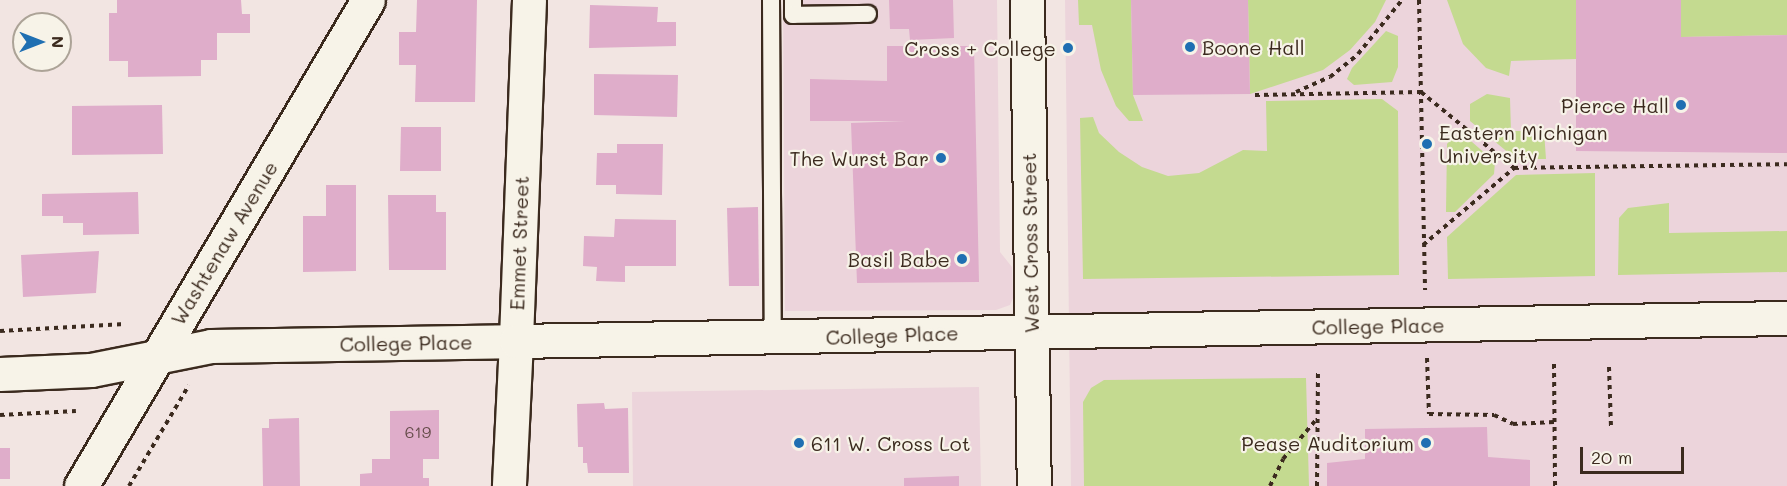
<!DOCTYPE html>
<style>
body{margin:0}
#map{position:relative;width:1787px;height:486px;overflow:hidden;background:#f2e5e2;font-family:Mali,sans-serif}
div>[style]{position:absolute}
.built>*{inset:0;background:#ecd4db}
.green>*{inset:0;background:#c4da90}
.building>*{inset:0;background:#dfadca}
.path>*{height:4px;margin-top:-2px;transform-origin:0;background:repeating-linear-gradient(90deg,#3b2a1e 0 4.5px,transparent 0 9px)}
.roads{filter:drop-shadow(2px 0 #3b2a1e) drop-shadow(-2px 0 #3b2a1e) drop-shadow(0 2px #3b2a1e) drop-shadow(0 -2px #3b2a1e)}
.lane>*{height:16px;margin:-8px;padding:0 8px;transform-origin:8px;border-radius:8px;background:#f7f3e8}
.street>*{height:33px;margin:-16.5px;padding:0 16.5px;transform-origin:16.5px;border-radius:16.5px;background:#f7f3e8}
.secondary>*{height:33px;margin:-16.5px;padding:0 16.5px;transform-origin:16.5px;border-radius:16.5px;background:#f7f3e8}
.primary>*{height:33px;margin:-16.5px;padding:0 16.5px;transform-origin:16.5px;border-radius:16.5px;background:#f7f3e8}
.dots>*{width:16px;height:16px;translate:-50% -50%;box-sizing:border-box;border:3px solid #f7f3e8;border-radius:50%}
span{translate:-50% -50%;white-space:nowrap;text-align:center;line-height:1.15;-webkit-text-stroke:4.5px #f7f3e8;paint-order:stroke}
.number-label{font-size:16px;color:#644b49}
.number-label span{-webkit-text-stroke-width:0}
.poi-label{font-size:20px;color:#3b2a1e}
.left{translate:0 -50%;text-align:left}
.right{translate:-100% -50%;text-align:right}
.street-label{font-size:20px;color:#3b2a1e}
.north{position:absolute;left:12px;top:12px;width:60px;height:60px;box-sizing:border-box;background:#f7f3e8;border:2px solid #aca397;border-radius:50%;rotate:90deg;font-size:16px;font-weight:700;line-height:24px;text-align:center;color:#3b2a1e}
.north::after{content:'';display:block;margin:auto;width:21px;height:27px;background:#1f6fb2;clip-path:polygon(50% 0,100% 100%,50% 72%,0 100%)}
.scale{position:absolute;left:1580px;top:447px;width:104px;height:27px;box-sizing:border-box;border:3px solid #3b2a1e;border-top:0;padding-left:8px;font-size:18px;line-height:21px;white-space:nowrap;color:#3b2a1e;-webkit-text-stroke:4px #f7f3e8;paint-order:stroke}
</style>
<div id="map">
<div class="built">
<i style="clip-path:polygon(783px 0,997px 0,1000px 252px,1012px 267px,1013px 298px,1010px 305px,996px 310px,785px 311px)"></i>
<i style="clip-path:polygon(1065px 0,1787px 0,1787px 486px,1071px 486px)"></i>
<i style="clip-path:polygon(979px 387px,981px 486px,633px 486px,632px 392px)"></i>
</div>
<div class="green">
<i style="clip-path:polygon(1078px 0,1131px 0,1133px 95px,1143px 121px,1129px 121px,1116px 106px,1101px 70px,1092px 25px,1079px 25px)"></i>
<i style="clip-path:polygon(1248px 0,1386px 0,1375px 22px,1350px 50px,1323px 70px,1250px 94px)"></i>
<i style="clip-path:polygon(1447px 0,1576px 0,1576px 59px,1511px 61px,1509px 76px,1486px 68px,1463px 44px)"></i>
<i style="clip-path:polygon(1681px 0,1787px 0,1787px 35px,1681px 37px)"></i>
<i style="clip-path:polygon(1386px 31px,1398px 36px,1398px 67px,1392px 82px,1354px 85px,1347px 79px,1352px 68px)"></i>
<i style="clip-path:polygon(1487px 94px,1510px 98px,1511px 131px,1544px 131px,1546px 159px,1516px 159px,1470px 121px,1470px 104px)"></i>
<i style="clip-path:polygon(1382px 99px,1398px 111px,1399px 275px,1083px 279px,1080px 118px,1093px 117px,1099px 133px,1119px 152px,1142px 167px,1168px 176px,1199px 173px,1243px 150px,1267px 151px,1266px 101px)"></i>
<i style="clip-path:polygon(1464px 135px,1495px 162px,1494px 174px,1455px 212px,1446px 212px,1447px 144px,1452px 137px)"></i>
<i style="clip-path:polygon(1595px 173px,1595px 276px,1448px 279px,1447px 237px,1516px 175px)"></i>
<i style="clip-path:polygon(1669px 203px,1669px 233px,1787px 231px,1787px 272px,1618px 275px,1619px 218px,1628px 208px)"></i>
<i style="clip-path:polygon(1306px 378px,1309px 486px,1084px 486px,1083px 402px,1091px 388px,1104px 380px)"></i>
</div>
<div class="building">
<i style="clip-path:polygon(117px 0,241px 0,242px 14px,250px 14px,250px 33px,217px 33px,217px 60px,201px 60px,201px 76px,128px 77px,128px 61px,109px 61px,109px 13px,117px 13px)"></i>
<i style="clip-path:polygon(417px 0,477px 0,475px 102px,415px 102px,416px 65px,399px 65px,399px 32px,416px 32px)"></i>
<i style="clip-path:polygon(889px 0,953px 0,954px 38px,910px 40px,909px 29px,890px 29px)"></i>
<i style="clip-path:polygon(1131px 0,1248px 0,1250px 94px,1133px 95px)"></i>
<i style="clip-path:polygon(1576px 0,1681px 0,1681px 37px,1787px 35px,1787px 153px,1576px 151px)"></i>
<i style="clip-path:polygon(590px 5px,658px 7px,657px 22px,676px 22px,676px 46px,589px 48px)"></i>
<i style="clip-path:polygon(887px 46px,947px 46px,947px 55px,955px 55px,955px 46px,974px 46px,979px 282px,857px 283px,851px 123px,906px 121px,810px 121px,810px 79px,887px 81px)"></i>
<i style="clip-path:polygon(594px 74px,678px 75px,677px 117px,594px 115px)"></i>
<i style="clip-path:polygon(162px 105px,163px 154px,72px 155px,72px 106px)"></i>
<i style="clip-path:polygon(401px 127px,441px 127px,441px 171px,400px 171px)"></i>
<i style="clip-path:polygon(617px 144px,663px 144px,662px 195px,616px 194px,616px 185px,596px 185px,597px 153px,617px 153px)"></i>
<i style="clip-path:polygon(326px 185px,356px 185px,356px 271px,303px 272px,303px 216px,326px 216px)"></i>
<i style="clip-path:polygon(138px 192px,139px 234px,83px 235px,83px 223px,63px 223px,63px 216px,42px 216px,42px 194px)"></i>
<i style="clip-path:polygon(388px 195px,436px 195px,436px 212px,446px 212px,446px 270px,389px 270px)"></i>
<i style="clip-path:polygon(758px 207px,759px 286px,729px 286px,727px 208px)"></i>
<i style="clip-path:polygon(615px 219px,676px 220px,676px 266px,625px 266px,625px 282px,596px 281px,597px 267px,583px 266px,584px 236px,614px 237px)"></i>
<i style="clip-path:polygon(99px 251px,96px 293px,23px 297px,21px 255px)"></i>
<i style="clip-path:polygon(604px 403px,605px 409px,628px 408px,629px 473px,588px 473px,587px 463px,583px 463px,583px 447px,578px 447px,577px 404px)"></i>
<i style="clip-path:polygon(439px 410px,439px 459px,423px 459px,423px 478px,429px 478px,429px 486px,360px 486px,360px 474px,372px 473px,372px 459px,390px 459px,390px 411px)"></i>
<i style="clip-path:polygon(299px 418px,300px 486px,263px 486px,262px 428px,269px 428px,269px 419px)"></i>
<i style="clip-path:polygon(1487px 427px,1488px 457px,1530px 460px,1530px 486px,1327px 486px,1327px 463px,1365px 459px,1365px 429px)"></i>
<i style="clip-path:polygon(0 448px,10px 448px,10px 479px,0 479px)"></i>
<i style="clip-path:polygon(959px 476px,959px 486px,904px 486px,904px 478px)"></i>
</div>
<div class="path">
<i style="left:1419px;top:0;width:290px;rotate:88.8deg"></i>
<i style="left:1296px;top:92px;width:37px;rotate:-24deg"></i>
<i style="left:1330px;top:77px;width:36px;rotate:-39deg"></i>
<i style="left:1358px;top:54px;width:70px;rotate:-50.8deg"></i>
<i style="left:1255px;top:95px;width:166px;rotate:-1deg"></i>
<i style="left:1421px;top:92px;width:120px;rotate:39.3deg"></i>
<i style="left:1423px;top:245px;width:119px;rotate:-40.2deg"></i>
<i style="left:1514px;top:168px;width:273px;rotate:-0.8deg"></i>
<i style="left:0;top:331px;width:125px;rotate:-3.2deg"></i>
<i style="left:1427px;top:358px;width:56px;rotate:88deg"></i>
<i style="left:1429px;top:414px;width:65px;rotate:0.9deg"></i>
<i style="left:1494px;top:415px;width:21px;rotate:25deg"></i>
<i style="left:1513px;top:424px;width:41px;rotate:-2.8deg"></i>
<i style="left:1554px;top:364px;width:122px;rotate:89.5deg"></i>
<i style="left:1609px;top:367px;width:60px;rotate:88.1deg"></i>
<i style="left:0;top:415px;width:76px;rotate:-3deg"></i>
<i style="left:129px;top:486px;width:117px;rotate:-59.3deg"></i>
<i style="left:1270px;top:486px;width:30px;rotate:-64deg"></i>
<i style="left:1283px;top:459px;width:50px;rotate:-49.9deg"></i>
<i style="left:1317px;top:486px;width:116px;rotate:-89.5deg"></i>
</div>
<div class="roads">
<div class="lane">
<i style="left:771px;top:0;width:338px;rotate:89.7deg"></i>
<i style="left:793px;top:0;width:15px;rotate:90deg"></i>
<i style="left:793px;top:15px;width:75px;rotate:-0.8deg"></i>
</div>
<div class="street">
<i style="left:0;top:374px;width:91px;rotate:-2.5deg"></i>
<i style="left:91px;top:370px;width:122px;rotate:-11.3deg"></i>
<i style="left:211px;top:346px;width:305px;rotate:-0.9deg"></i>
<i style="left:516px;top:341px;width:145px;rotate:92.8deg"></i>
</div>
<div class="secondary">
<i style="left:529px;top:0;width:341px;rotate:92.2deg"></i>
<i style="left:516px;top:341px;width:1271px;rotate:-1.04deg"></i>
</div>
<div class="primary">
<i style="left:1027px;top:0;width:486px;rotate:89.2deg"></i>
<i style="left:81px;top:486px;width:564px;rotate:-59.44deg"></i>
</div>
</div>
<div class="dots">
<i style="left:1190px;top:47px;background:#1f6fb2"></i>
<i style="left:1068px;top:48px;background:#1f6fb2"></i>
<i style="left:1681px;top:105px;background:#1f6fb2"></i>
<i style="left:1427px;top:144px;background:#1f6fb2"></i>
<i style="left:941px;top:158px;background:#1f6fb2"></i>
<i style="left:962px;top:259px;background:#1f6fb2"></i>
<i style="left:799px;top:443px;background:#1f6fb2"></i>
<i style="left:1426px;top:443px;background:#1f6fb2"></i>
</div>
<div class="number-label">
<span style="left:418px;top:432px">619</span>
</div>
<div class="poi-label">
<span class="left" style="left:1202px;top:47px">Boone Hall</span>
<span class="right" style="left:1056px;top:48px">Cross + College</span>
<span class="right" style="left:1669px;top:105px">Pierce Hall</span>
<span class="left" style="left:1439px;top:144px">Eastern Michigan<br>University</span>
<span class="right" style="left:929px;top:158px">The Wurst Bar</span>
<span class="right" style="left:950px;top:259px">Basil Babe</span>
<span class="left" style="left:811px;top:443px">611 W. Cross Lot</span>
<span class="right" style="left:1414px;top:443px">Pease Auditorium</span>
</div>
<div class="street-label">
<span style="left:224px;top:243px;rotate:-59deg">Washtenaw Avenue</span>
<span style="left:519px;top:243px;rotate:-88deg">Emmet Street</span>
<span style="left:1030px;top:243px;rotate:-91deg">West Cross Street</span>
<span style="left:1378px;top:326px;rotate:-1deg">College Place</span>
<span style="left:892px;top:335px;rotate:-2deg">College Place</span>
<span style="left:406px;top:343px;rotate:-1deg">College Place</span>
</div>
<div class="north">N</div>
<div class="scale">20 m</div>
</div>
